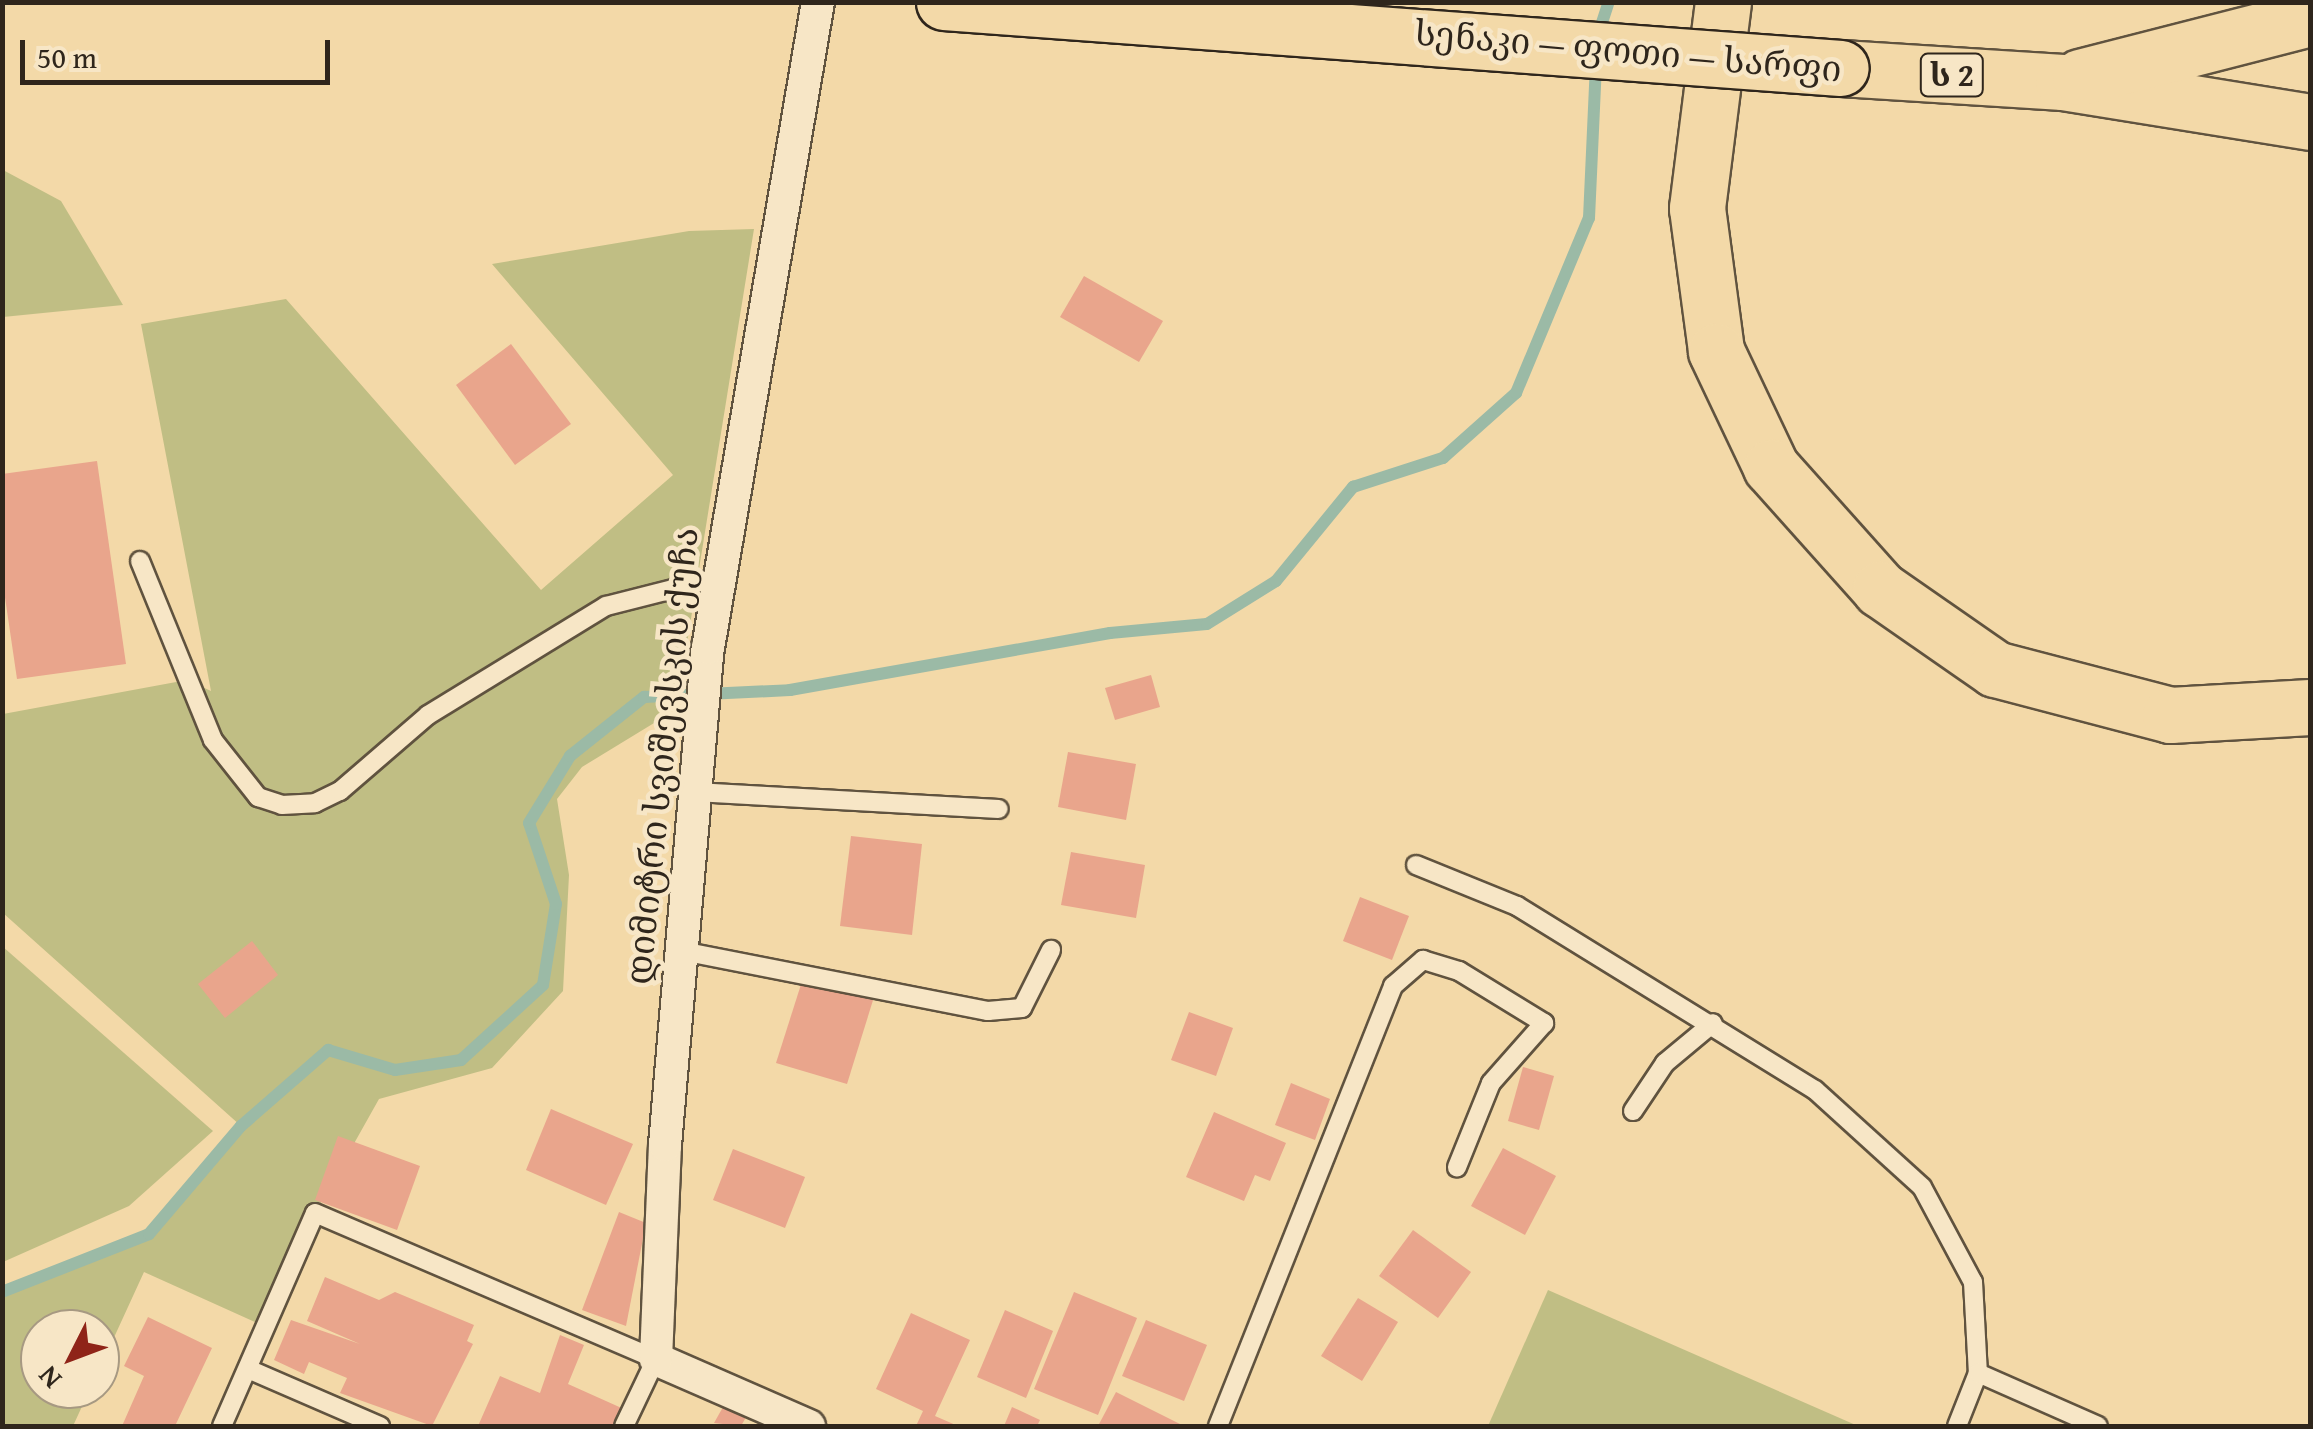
<!DOCTYPE html>
<meta charset="utf-8">
<style>
body{margin:0}
#map{position:relative;width:2313px;height:1429px;overflow:hidden;background:#f3d9a8;font-family:"Gentium Book Plus","Noto Serif Georgian",serif}
div>[style]{position:absolute}
.green>*{inset:0;background:#c0be84}
.stream>*{height:12px;margin:-6px;padding:0 6px;transform-origin:6px;border-radius:6px;background:#9bbaa6}
.building>*{inset:0;background:#e9a58c}
.roads{filter:drop-shadow(2px 0 #60533f) drop-shadow(-2px 0 #60533f) drop-shadow(0 2px #60533f) drop-shadow(0 -2px #60533f)}
.service>*{height:18px;margin:-9px;padding:0 9px;transform-origin:9px;border-radius:9px;background:#f7e6c6}
.minor>*{height:32px;margin:-16px;padding:0 16px;transform-origin:16px;border-radius:16px;background:#f7e6c6}
.trunk>*{height:55px;margin:-27.5px;padding:0 27.5px;transform-origin:27.5px;border-radius:27.5px;background:#f3d9a8}
.bridges{filter:drop-shadow(2px 0 #2f261c) drop-shadow(-2px 0 #2f261c) drop-shadow(0 2px #2f261c) drop-shadow(0 -2px #2f261c)}
.trunk-bridge>*{height:55px;margin:-27.5px;padding:0 27.5px;transform-origin:27.5px;border-radius:27.5px;background:#f3d9a8}
span{translate:-50% -50%;white-space:nowrap;text-align:center;line-height:1.15;-webkit-text-stroke:9px #f7e6c6;paint-order:stroke}
.shield-label span{padding:2px 8px;background:#f7e6c6;border:2px solid;border-radius:8px;-webkit-text-stroke-width:0}
.shield-label{font-size:32px;color:#2f261c;font-weight:700}
.street-label{font-size:35px;color:#2f261c}
.frame{position:absolute;inset:0;border:5px solid #2f261c;pointer-events:none}
.north{position:absolute;left:20px;top:1309px;width:100px;height:100px;box-sizing:border-box;background:#f7e6c6;border:2px solid #a79982;border-radius:50%;rotate:228deg;font-size:28px;font-weight:700;line-height:40px;text-align:center;color:#2f261c}
.north::after{content:'';display:block;margin:auto;width:35px;height:45px;background:#8f2418;clip-path:polygon(50% 0,100% 100%,50% 72%,0 100%)}
.scale{position:absolute;left:20px;top:40px;width:310px;height:45px;box-sizing:border-box;border:5px solid #2f261c;border-top:0;padding-left:12px;font-size:30px;line-height:35px;white-space:nowrap;color:#2f261c;-webkit-text-stroke:8px #f7e6c6;paint-order:stroke}
</style>
<div id="map">
<div class="green">
<i style="clip-path:polygon(3px 170px,61px 201px,123px 305px,3px 317px)"></i>
<i style="clip-path:polygon(754px 229px,678px 699px,659px 720px,582px 767px,557px 799px,569px 875px,563px 991px,492px 1068px,379px 1099px,315px 1213px,266px 1327px,144px 1272px,100px 1368px,100px 1329px,40px 1329px,40px 1389px,90px 1389px,73px 1426px,3px 1426px,3px 1292px,149px 1234px,241px 1126px,3px 913px,3px 714px,187px 680px,211px 691px,141px 324px,286px 299px,541px 590px,673px 475px,492px 264px,689px 231px)"></i>
<i style="clip-path:polygon(2px 946px,213px 1131px,129px 1206px,3px 1262px)"></i>
<i style="clip-path:polygon(1548px 1290px,1858px 1426px,1488px 1426px)"></i>
</div>
<div class="stream">
<i style="left:1597px;top:38px;width:38px;rotate:-72deg"></i>
<i style="left:2px;top:1292px;width:158px;rotate:-21.5deg"></i>
<i style="left:149px;top:1234px;width:142px;rotate:-49.6deg"></i>
<i style="left:241px;top:1126px;width:116px;rotate:-41.1deg"></i>
<i style="left:328px;top:1050px;width:70px;rotate:16.6deg"></i>
<i style="left:395px;top:1070px;width:67px;rotate:-8.6deg"></i>
<i style="left:461px;top:1060px;width:111px;rotate:-42.4deg"></i>
<i style="left:543px;top:985px;width:82px;rotate:-80.9deg"></i>
<i style="left:556px;top:904px;width:85px;rotate:-108.4deg"></i>
<i style="left:529px;top:823px;width:79px;rotate:-58.5deg"></i>
<i style="left:570px;top:756px;width:95px;rotate:-38.6deg"></i>
<i style="left:644px;top:697px;width:146px;rotate:-2.7deg"></i>
<i style="left:790px;top:690px;width:325px;rotate:-10.1deg"></i>
<i style="left:1110px;top:633px;width:97px;rotate:-5.3deg"></i>
<i style="left:1207px;top:624px;width:81px;rotate:-31.9deg"></i>
<i style="left:1276px;top:581px;width:122px;rotate:-50.7deg"></i>
<i style="left:1353px;top:487px;width:95px;rotate:-17.9deg"></i>
<i style="left:1443px;top:458px;width:98px;rotate:-41.7deg"></i>
<i style="left:1516px;top:393px;width:190px;rotate:-67.4deg"></i>
<i style="left:1589px;top:218px;width:155px;rotate:-87.4deg"></i>
</div>
<div class="building">
<i style="clip-path:polygon(1084px 276px,1163px 321px,1139px 362px,1060px 317px)"></i>
<i style="clip-path:polygon(511px 344px,571px 424px,515px 465px,456px 385px)"></i>
<i style="clip-path:polygon(97px 461px,126px 664px,17px 679px,2px 577px,2px 474px)"></i>
<i style="clip-path:polygon(1151px 675px,1160px 707px,1115px 720px,1105px 688px)"></i>
<i style="clip-path:polygon(1068px 752px,1136px 764px,1126px 820px,1058px 807px)"></i>
<i style="clip-path:polygon(851px 836px,922px 844px,912px 935px,840px 926px)"></i>
<i style="clip-path:polygon(1071px 852px,1145px 865px,1136px 918px,1061px 905px)"></i>
<i style="clip-path:polygon(1360px 897px,1409px 916px,1392px 960px,1343px 941px)"></i>
<i style="clip-path:polygon(252px 941px,278px 975px,225px 1018px,198px 984px)"></i>
<i style="clip-path:polygon(804px 975px,874px 997px,847px 1084px,776px 1063px)"></i>
<i style="clip-path:polygon(1189px 1012px,1233px 1028px,1216px 1076px,1171px 1060px)"></i>
<i style="clip-path:polygon(1523px 1067px,1554px 1076px,1539px 1130px,1508px 1121px)"></i>
<i style="clip-path:polygon(1291px 1083px,1330px 1099px,1315px 1140px,1275px 1125px)"></i>
<i style="clip-path:polygon(551px 1109px,633px 1144px,606px 1205px,526px 1170px)"></i>
<i style="clip-path:polygon(1214px 1112px,1286px 1143px,1270px 1181px,1255px 1175px,1244px 1201px,1186px 1177px)"></i>
<i style="clip-path:polygon(338px 1136px,420px 1166px,397px 1230px,315px 1200px)"></i>
<i style="clip-path:polygon(1503px 1148px,1556px 1176px,1525px 1235px,1471px 1206px)"></i>
<i style="clip-path:polygon(733px 1149px,805px 1177px,785px 1228px,713px 1200px)"></i>
<i style="clip-path:polygon(619px 1212px,646px 1223px,626px 1326px,582px 1310px)"></i>
<i style="clip-path:polygon(1413px 1230px,1471px 1272px,1438px 1318px,1379px 1276px)"></i>
<i style="clip-path:polygon(325px 1277px,379px 1300px,395px 1292px,474px 1325px,467px 1341px,473px 1344px,432px 1426px,340px 1393px,347px 1378px,309px 1362px,304px 1374px,274px 1360px,291px 1320px,360px 1344px,307px 1321px)"></i>
<i style="clip-path:polygon(1074px 1292px,1137px 1318px,1098px 1415px,1034px 1389px)"></i>
<i style="clip-path:polygon(1358px 1298px,1398px 1322px,1362px 1381px,1321px 1356px)"></i>
<i style="clip-path:polygon(1005px 1310px,1053px 1331px,1026px 1398px,977px 1377px)"></i>
<i style="clip-path:polygon(911px 1313px,970px 1340px,935px 1416px,958px 1426px,916px 1426px,923px 1411px,876px 1389px)"></i>
<i style="clip-path:polygon(148px 1317px,212px 1348px,175px 1426px,122px 1426px,144px 1376px,124px 1366px)"></i>
<i style="clip-path:polygon(1146px 1320px,1207px 1345px,1184px 1401px,1122px 1376px)"></i>
<i style="clip-path:polygon(560px 1335px,584px 1345px,568px 1384px,626px 1410px,619px 1426px,478px 1426px,500px 1376px,540px 1393px)"></i>
<i style="clip-path:polygon(1116px 1392px,1180px 1424px,1178px 1426px,1098px 1426px)"></i>
<i style="clip-path:polygon(727px 1400px,749px 1412px,741px 1426px,714px 1423px)"></i>
<i style="clip-path:polygon(1012px 1407px,1040px 1420px,1037px 1426px,1004px 1426px)"></i>
</div>
<div class="roads">
<div class="service">
<i style="left:140px;top:561px;width:193px;rotate:67.8deg"></i>
<i style="left:213px;top:740px;width:73px;rotate:51.7deg"></i>
<i style="left:258px;top:797px;width:25px;rotate:18deg"></i>
<i style="left:282px;top:805px;width:33px;rotate:-3deg"></i>
<i style="left:315px;top:803px;width:28px;rotate:-26deg"></i>
<i style="left:340px;top:791px;width:116px;rotate:-40.8deg"></i>
<i style="left:428px;top:715px;width:209px;rotate:-31.5deg"></i>
<i style="left:606px;top:606px;width:114px;rotate:-14.2deg"></i>
<i style="left:695px;top:792px;width:304px;rotate:3.2deg"></i>
<i style="left:1416px;top:865px;width:109px;rotate:22.1deg"></i>
<i style="left:1517px;top:906px;width:350px;rotate:31.7deg"></i>
<i style="left:1815px;top:1090px;width:144px;rotate:42.2deg"></i>
<i style="left:1922px;top:1187px;width:108px;rotate:61.8deg"></i>
<i style="left:1973px;top:1282px;width:91px;rotate:86.9deg"></i>
<i style="left:682px;top:951px;width:312px;rotate:11.1deg"></i>
<i style="left:988px;top:1011px;width:34px;rotate:-5deg"></i>
<i style="left:1022px;top:1008px;width:65px;rotate:-63.4deg"></i>
<i style="left:1633px;top:1111px;width:58px;rotate:-56.3deg"></i>
<i style="left:1665px;top:1063px;width:62px;rotate:-39.8deg"></i>
<i style="left:248px;top:1369px;width:144px;rotate:23.4deg"></i>
<i style="left:222px;top:1426px;width:232px;rotate:-66.4deg"></i>
<i style="left:315px;top:1213px;width:371px;rotate:23.2deg"></i>
<i style="left:656px;top:1359px;width:74px;rotate:115.5deg"></i>
<i style="left:1218px;top:1426px;width:474px;rotate:-68.3deg"></i>
<i style="left:1393px;top:986px;width:40px;rotate:-41deg"></i>
<i style="left:1423px;top:960px;width:38px;rotate:17deg"></i>
<i style="left:1459px;top:971px;width:100px;rotate:31.5deg"></i>
<i style="left:1544px;top:1023px;width:80px;rotate:131.5deg"></i>
<i style="left:1491px;top:1083px;width:91px;rotate:112deg"></i>
<i style="left:1957px;top:1426px;width:57px;rotate:-68.4deg"></i>
<i style="left:1978px;top:1373px;width:131px;rotate:23.8deg"></i>
</div>
<div class="minor">
<i style="left:809px;top:1426px;width:167px;rotate:-156.4deg"></i>
<i style="left:656px;top:1359px;width:214px;rotate:-87.6deg"></i>
<i style="left:665px;top:1145px;width:499px;rotate:-85.1deg"></i>
<i style="left:708px;top:648px;width:655px;rotate:-80.34deg"></i>
</div>
<div class="trunk">
<i style="left:1723px;top:2px;width:208px;rotate:97.2deg"></i>
<i style="left:1697px;top:208px;width:144px;rotate:82.4deg"></i>
<i style="left:1716px;top:351px;width:128px;rotate:64.6deg"></i>
<i style="left:1771px;top:467px;width:164px;rotate:48.2deg"></i>
<i style="left:1880px;top:589px;width:140px;rotate:34.8deg"></i>
<i style="left:1995px;top:669px;width:181px;rotate:14.7deg"></i>
<i style="left:2170px;top:715px;width:140px;rotate:-3.3deg"></i>
<i style="left:1841px;top:68px;width:222px;rotate:3.6deg"></i>
<i style="left:2063px;top:82px;width:250px;rotate:9.2deg"></i>
<i style="left:2080px;top:77px;width:237px;rotate:-14.4deg"></i>
</div>
</div>
<div class="bridges">
<div class="trunk-bridge">
<i style="left:944px;top:2px;width:899px;rotate:4.21deg"></i>
</div>
</div>
<div class="shield-label">
<span style="left:1952px;top:75px">ს 2</span>
</div>
<div class="street-label">
<span style="left:1628px;top:51px;rotate:5deg">სენაკი — ფოთი — სარფი</span>
<span style="left:662px;top:756px;rotate:-84deg">დიმიტრი სვიშევსკის ქუჩა</span>
</div>
<div class="frame"></div>
<div class="north">N</div>
<div class="scale">50 m</div>
</div>
